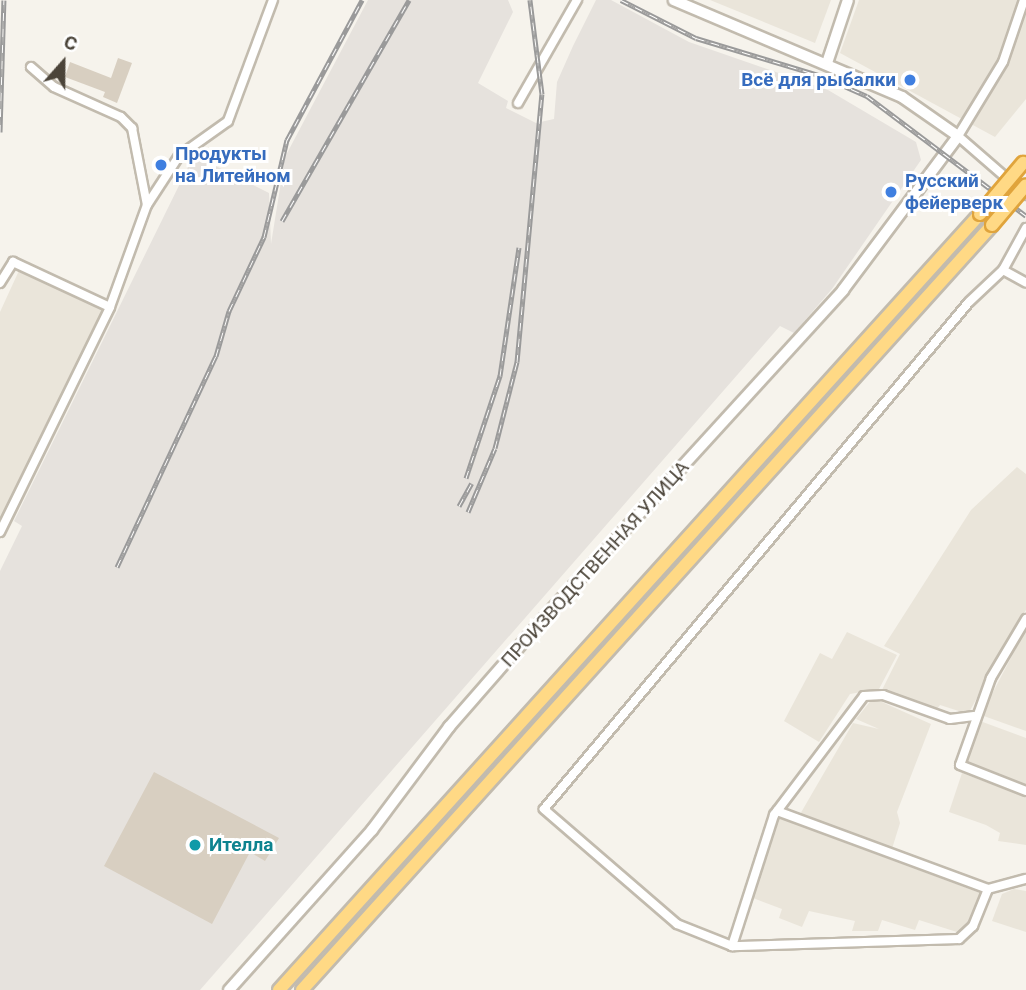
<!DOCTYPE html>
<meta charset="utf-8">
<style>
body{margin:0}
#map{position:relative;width:1026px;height:990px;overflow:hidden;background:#f6f3ec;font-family:Roboto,sans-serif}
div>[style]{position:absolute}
.residential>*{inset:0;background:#eae5da}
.industrial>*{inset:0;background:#e6e2dd}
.building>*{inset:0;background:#d8cfc1}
.roads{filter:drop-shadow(2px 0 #c2bbae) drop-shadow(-2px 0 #c2bbae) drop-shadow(0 2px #c2bbae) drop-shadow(0 -2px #c2bbae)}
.minor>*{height:8px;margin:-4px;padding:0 4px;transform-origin:4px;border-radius:4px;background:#fff}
.tertiary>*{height:10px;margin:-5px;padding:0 5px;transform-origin:5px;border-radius:5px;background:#fff}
.trunk>*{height:12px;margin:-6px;padding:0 6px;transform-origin:6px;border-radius:6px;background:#ffd985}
.rail>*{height:5px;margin-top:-2.5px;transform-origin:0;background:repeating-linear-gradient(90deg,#fff 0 8px,#9a9a9a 0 16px);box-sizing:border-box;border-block:2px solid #9a9a9a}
.bridges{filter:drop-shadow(2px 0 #e0a43c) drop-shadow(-2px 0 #e0a43c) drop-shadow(0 2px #e0a43c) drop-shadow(0 -2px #e0a43c)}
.trunk-bridge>*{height:12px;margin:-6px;padding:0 6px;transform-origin:6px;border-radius:6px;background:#ffd985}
.dots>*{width:19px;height:19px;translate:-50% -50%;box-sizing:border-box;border:4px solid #fff;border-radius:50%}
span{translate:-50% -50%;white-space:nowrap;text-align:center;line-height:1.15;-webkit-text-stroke:6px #fff;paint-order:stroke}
.shop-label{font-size:19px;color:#366cbe;font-weight:700}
.right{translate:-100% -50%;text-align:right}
.left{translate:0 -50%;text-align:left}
.street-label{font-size:19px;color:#4b4439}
.culture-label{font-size:19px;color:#0d838f;font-weight:700}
.north{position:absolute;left:28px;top:28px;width:70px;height:70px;-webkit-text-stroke:5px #fff;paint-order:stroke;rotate:21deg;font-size:19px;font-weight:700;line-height:28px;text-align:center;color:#4b4439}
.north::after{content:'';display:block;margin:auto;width:24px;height:32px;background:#4b4439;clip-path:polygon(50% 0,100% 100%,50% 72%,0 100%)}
</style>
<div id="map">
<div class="residential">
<i style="clip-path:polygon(710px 0,831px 0,815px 43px)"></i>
<i style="clip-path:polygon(859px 0,1026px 0,1026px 99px,995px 137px,840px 53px)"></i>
<i style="clip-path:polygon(22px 264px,109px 301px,0 527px,0 312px)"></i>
<i style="clip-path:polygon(1017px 467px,1026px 474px,1026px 610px,968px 714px,940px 705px,933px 714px,882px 690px,900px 654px,884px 646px,971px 510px)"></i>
<i style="clip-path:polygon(1026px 629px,1026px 731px,981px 715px)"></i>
<i style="clip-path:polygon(847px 632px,897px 655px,879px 689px,850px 694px,819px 742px,784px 721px,820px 653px,832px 659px)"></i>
<i style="clip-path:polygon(873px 698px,931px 724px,897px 812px,900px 823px,891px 852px,799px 816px,853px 723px,879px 729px,856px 719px)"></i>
<i style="clip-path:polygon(980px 721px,1026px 738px,1026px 786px,964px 765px)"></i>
<i style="clip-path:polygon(962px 773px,1026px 797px,1026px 845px,998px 841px,1000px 833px,986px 825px,949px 812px)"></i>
<i style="clip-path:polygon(779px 818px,983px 894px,970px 924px,960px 933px,919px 920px,915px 930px,882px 920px,878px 931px,852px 931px,855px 921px,809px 911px,802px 927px,779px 918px,782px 909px,753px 898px)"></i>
<i style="clip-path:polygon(1014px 889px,1026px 891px,1026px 932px,992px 921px,1002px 894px)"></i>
</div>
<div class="industrial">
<i style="clip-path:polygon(368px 0,508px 0,513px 12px,478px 83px,508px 101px,506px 108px,536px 123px,554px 119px,557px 82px,573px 46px,596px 0,611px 0,689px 42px,828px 90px,916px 142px,921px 160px,832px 289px,794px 333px,780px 326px,200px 990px,0 990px,0 571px,22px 526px,14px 521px,194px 155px,269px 193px,271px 244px,285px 157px)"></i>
</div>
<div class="building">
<i style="clip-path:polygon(118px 58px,132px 63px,117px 103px,103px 97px,105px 92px,65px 77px,70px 62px,111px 78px)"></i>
<i style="clip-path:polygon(154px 772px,279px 838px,265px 861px,250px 852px,212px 924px,104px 866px)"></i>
</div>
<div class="roads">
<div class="minor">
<i style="left:1024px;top:0;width:65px;rotate:108.7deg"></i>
<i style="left:1003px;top:62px;width:87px;rotate:121.3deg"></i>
<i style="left:958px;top:136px;width:90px;rotate:40.9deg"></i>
<i style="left:31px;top:67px;width:30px;rotate:41deg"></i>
<i style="left:54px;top:87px;width:73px;rotate:24.1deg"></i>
<i style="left:121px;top:117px;width:16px;rotate:45deg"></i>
<i style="left:132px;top:128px;width:78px;rotate:79deg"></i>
<i style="left:518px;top:103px;width:119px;rotate:-60.2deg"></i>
<i style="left:1003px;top:270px;width:26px;rotate:29deg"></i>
<i style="left:0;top:283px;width:25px;rotate:-58deg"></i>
<i style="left:13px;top:262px;width:107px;rotate:24.9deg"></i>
<i style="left:0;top:532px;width:250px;rotate:-63.9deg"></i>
<i style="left:110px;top:307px;width:109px;rotate:-70.1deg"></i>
<i style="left:147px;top:205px;width:59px;rotate:-56.9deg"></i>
<i style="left:179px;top:156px;width:60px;rotate:-35.5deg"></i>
<i style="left:228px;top:121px;width:129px;rotate:-69.6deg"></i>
<i style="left:1026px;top:619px;width:69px;rotate:120.7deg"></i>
<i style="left:991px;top:678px;width:92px;rotate:109.6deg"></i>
<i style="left:960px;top:765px;width:71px;rotate:21.5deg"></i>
<i style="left:777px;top:811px;width:225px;rotate:20.3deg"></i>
<i style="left:988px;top:889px;width:39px;rotate:-15deg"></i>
<i style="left:988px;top:889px;width:40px;rotate:112deg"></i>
<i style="left:973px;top:926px;width:19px;rotate:137deg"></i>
<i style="left:959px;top:939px;width:227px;rotate:178.2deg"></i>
<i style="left:732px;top:946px;width:59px;rotate:-158.2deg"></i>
<i style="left:677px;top:924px;width:176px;rotate:-139.2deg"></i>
<i style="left:544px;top:809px;width:662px;rotate:-50.03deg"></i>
<i style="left:969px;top:302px;width:47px;rotate:-43.3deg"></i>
<i style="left:1003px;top:270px;width:48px;rotate:-61.3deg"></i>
<i style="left:732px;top:946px;width:138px;rotate:-72.2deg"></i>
<i style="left:774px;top:815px;width:149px;rotate:-52.9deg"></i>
<i style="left:864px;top:696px;width:19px;rotate:-3deg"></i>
<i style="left:883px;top:695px;width:71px;rotate:19.7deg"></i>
<i style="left:950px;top:719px;width:24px;rotate:-7deg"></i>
</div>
<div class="tertiary">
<i style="left:827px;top:63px;width:66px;rotate:-71.6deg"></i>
<i style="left:229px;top:990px;width:215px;rotate:-48.2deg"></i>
<i style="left:372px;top:830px;width:129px;rotate:-53.2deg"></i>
<i style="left:449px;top:727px;width:145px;rotate:-48.9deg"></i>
<i style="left:544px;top:618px;width:444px;rotate:-47.6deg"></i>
<i style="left:843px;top:290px;width:192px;rotate:-53.2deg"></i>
<i style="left:958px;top:136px;width:68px;rotate:-145.1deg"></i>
<i style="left:902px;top:97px;width:248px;rotate:-157deg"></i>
</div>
<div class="trunk">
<i style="left:279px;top:990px;width:1046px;rotate:-47.91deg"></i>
<i style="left:302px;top:990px;width:1030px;rotate:-47.95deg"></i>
</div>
</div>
<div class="rail">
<i style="left:621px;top:0;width:84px;rotate:26.9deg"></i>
<i style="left:696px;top:38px;width:132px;rotate:16.8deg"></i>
<i style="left:822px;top:76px;width:49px;rotate:24deg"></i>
<i style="left:867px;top:96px;width:199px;rotate:37deg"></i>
<i style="left:0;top:132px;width:132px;rotate:-88.3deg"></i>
<i style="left:282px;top:221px;width:255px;rotate:-60.1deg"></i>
<i style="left:466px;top:478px;width:108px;rotate:-71.6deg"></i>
<i style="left:500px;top:376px;width:130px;rotate:-81.6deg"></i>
<i style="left:459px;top:506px;width:26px;rotate:-61deg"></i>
<i style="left:468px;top:512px;width:69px;rotate:-67.1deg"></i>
<i style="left:495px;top:448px;width:89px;rotate:-75.7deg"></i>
<i style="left:517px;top:362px;width:269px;rotate:-84.7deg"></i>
<i style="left:542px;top:94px;width:95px;rotate:-97.3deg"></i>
<i style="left:117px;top:567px;width:233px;rotate:-64.9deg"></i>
<i style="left:216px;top:356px;width:47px;rotate:-73.9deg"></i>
<i style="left:229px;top:311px;width:82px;rotate:-64.7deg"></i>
<i style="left:264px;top:237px;width:100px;rotate:-76.7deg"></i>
<i style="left:287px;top:140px;width:159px;rotate:-61.8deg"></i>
</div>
<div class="bridges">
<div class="trunk-bridge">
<i style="left:980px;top:214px;width:67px;rotate:-49.9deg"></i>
<i style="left:992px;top:225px;width:52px;rotate:-49.6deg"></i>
</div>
</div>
<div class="dots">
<i style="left:910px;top:80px;background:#3f7fe0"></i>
<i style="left:161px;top:165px;background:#3f7fe0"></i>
<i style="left:891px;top:192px;background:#3f7fe0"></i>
<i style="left:195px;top:845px;background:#0f9aa8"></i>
</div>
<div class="shop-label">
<span class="right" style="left:896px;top:80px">Всё для рыбалки</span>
<span class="left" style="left:175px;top:165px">Продукты<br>на Литейном</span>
<span class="left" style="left:905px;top:192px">Русский<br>фейерверк</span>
</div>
<div class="street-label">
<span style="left:595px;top:564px;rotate:-48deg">ПРОИЗВОДСТВЕННАЯ УЛИЦА</span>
</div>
<div class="culture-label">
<span class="left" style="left:209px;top:845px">Ителла</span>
</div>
<div class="north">С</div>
</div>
